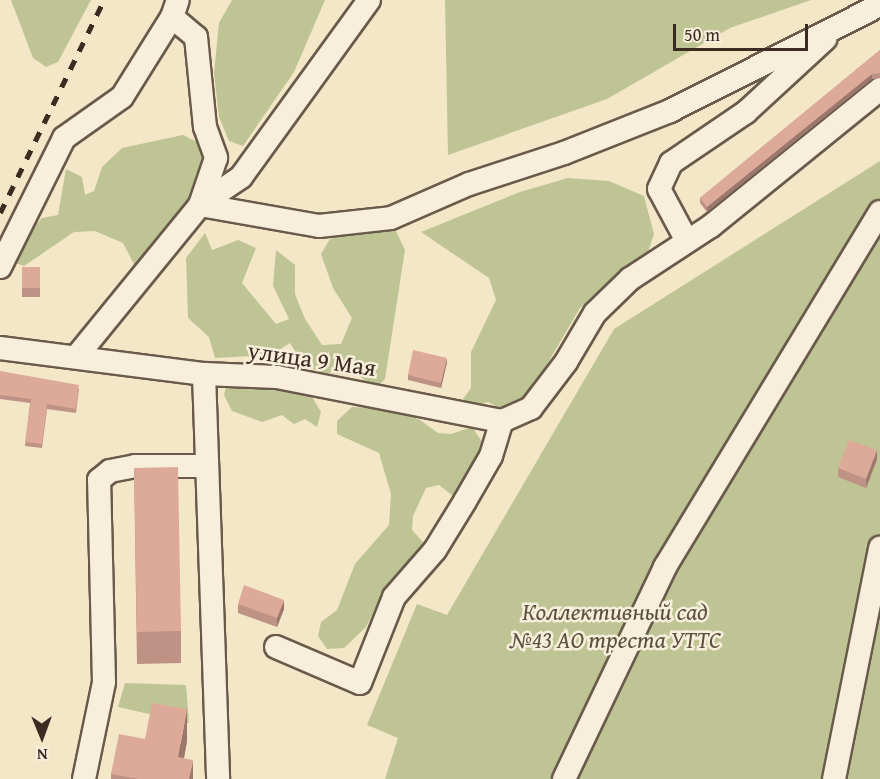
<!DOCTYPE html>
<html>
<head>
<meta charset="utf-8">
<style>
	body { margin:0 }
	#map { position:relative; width:880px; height:779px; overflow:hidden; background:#f3e7c8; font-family:"Gentium Book Plus",serif }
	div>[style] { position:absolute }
	.green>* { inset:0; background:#bec494 }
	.roads { filter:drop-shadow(2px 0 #6a5a4b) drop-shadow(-2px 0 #6a5a4b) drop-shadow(0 2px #6a5a4b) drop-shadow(0 -2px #6a5a4b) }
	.minor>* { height:22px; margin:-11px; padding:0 11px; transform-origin:11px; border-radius:11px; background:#f7efdb }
	.rail>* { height:4.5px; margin-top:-2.25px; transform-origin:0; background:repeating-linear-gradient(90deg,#3c2b21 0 10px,transparent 0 20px) }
	.wall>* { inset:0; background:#be9284 }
	.shaded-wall>* { inset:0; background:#9b776c }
	.building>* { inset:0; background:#ddaa9a }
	span { translate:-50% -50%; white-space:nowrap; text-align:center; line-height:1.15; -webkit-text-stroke:5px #f7efdb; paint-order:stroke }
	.street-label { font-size:24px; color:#3c2b21 }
	.park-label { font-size:24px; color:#5c513e; font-style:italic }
	.north { position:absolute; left:12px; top:707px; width:60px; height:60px; -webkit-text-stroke:4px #f7efdb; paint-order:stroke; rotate:179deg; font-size:16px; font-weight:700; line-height:24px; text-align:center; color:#3c2b21 }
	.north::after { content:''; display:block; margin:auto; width:21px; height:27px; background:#3c2b21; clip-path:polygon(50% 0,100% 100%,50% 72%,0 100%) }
	.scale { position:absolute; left:673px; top:24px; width:135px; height:27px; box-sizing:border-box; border:3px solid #3c2b21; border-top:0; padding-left:8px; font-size:18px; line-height:21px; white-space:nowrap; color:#3c2b21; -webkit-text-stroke:4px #f7efdb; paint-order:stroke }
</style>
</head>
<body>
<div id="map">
	<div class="green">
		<div style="clip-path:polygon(11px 0,91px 0,58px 62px,46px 67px,33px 58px)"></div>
		<div style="clip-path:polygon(232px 0,325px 0,294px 72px,243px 146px,229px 141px,219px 117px,214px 73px,219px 23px)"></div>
		<div style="clip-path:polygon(445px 0,811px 0,730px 28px,607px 99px,448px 155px)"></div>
		<div style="clip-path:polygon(183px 135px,203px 145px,205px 167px,195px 202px,145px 259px,135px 266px,123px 243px,95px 231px,74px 232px,24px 266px,13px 262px,24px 238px,42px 218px,58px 215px,66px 169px,82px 177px,85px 195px,94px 191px,102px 167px,122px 148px)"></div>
		<div style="clip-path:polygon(880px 161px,880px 779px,385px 779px,398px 738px,367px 725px,417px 604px,447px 615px,614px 329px)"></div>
		<div style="clip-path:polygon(568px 178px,609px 181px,644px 196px,654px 234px,647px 255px,614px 276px,580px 308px,526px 400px,503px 410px,488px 402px,468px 408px,463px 399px,471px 388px,471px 352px,496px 300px,489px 278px,421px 232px,520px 192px)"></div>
		<div style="clip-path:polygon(369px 229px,395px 229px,405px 250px,385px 379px,376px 388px,359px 376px,318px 372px,299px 358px,290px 343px,271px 355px,215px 358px,209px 337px,188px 318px,186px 258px,205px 233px,212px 250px,238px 240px,256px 248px,242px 283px,276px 324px,289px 319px,273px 286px,276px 250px,295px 265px,295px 294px,305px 319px,322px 345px,341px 344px,352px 318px,333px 288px,321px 254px,330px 239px)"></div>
		<div style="clip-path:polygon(227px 382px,280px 385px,312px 397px,321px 412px,317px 427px,305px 419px,294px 424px,282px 415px,262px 422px,232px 411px,224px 395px)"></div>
		<div style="clip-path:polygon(352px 407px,393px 409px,420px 420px,438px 433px,451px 434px,472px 427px,483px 443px,480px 464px,464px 490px,453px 496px,439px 485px,426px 488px,413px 516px,412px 530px,424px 543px,411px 565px,382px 597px,366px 627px,344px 648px,327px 649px,318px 636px,321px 622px,337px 610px,355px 564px,389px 525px,391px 494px,379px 453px,337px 434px,337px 421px)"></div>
		<div style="clip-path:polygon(125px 683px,186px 685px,189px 723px,118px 707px)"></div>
	</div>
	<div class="roads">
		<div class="minor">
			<div style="left:172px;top:17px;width:31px;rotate:40deg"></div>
			<div style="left:196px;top:37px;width:90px;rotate:84.3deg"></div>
			<div style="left:205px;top:127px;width:33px;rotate:70deg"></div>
			<div style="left:216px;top:158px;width:50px;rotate:108.8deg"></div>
			<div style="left:200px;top:205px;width:50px;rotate:-34.3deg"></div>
			<div style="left:241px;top:177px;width:218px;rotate:-54.1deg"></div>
			<div style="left:687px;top:241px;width:59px;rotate:-118.3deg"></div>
			<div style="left:659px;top:189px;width:29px;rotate:-65deg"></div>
			<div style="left:671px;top:163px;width:91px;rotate:-34.2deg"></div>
			<div style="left:746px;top:112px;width:108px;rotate:-42.7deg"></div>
			<div style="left:0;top:267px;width:144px;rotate:-63.6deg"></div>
			<div style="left:64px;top:138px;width:71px;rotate:-35.3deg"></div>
			<div style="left:122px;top:97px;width:94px;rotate:-58deg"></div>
			<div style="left:172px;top:17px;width:18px;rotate:-71deg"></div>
			<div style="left:0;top:348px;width:206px;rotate:7.3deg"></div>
			<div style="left:204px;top:374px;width:73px;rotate:2.4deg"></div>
			<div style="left:277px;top:377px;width:229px;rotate:11.1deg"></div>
			<div style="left:77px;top:356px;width:195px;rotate:-50.8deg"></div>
			<div style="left:200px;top:205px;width:121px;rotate:10deg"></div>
			<div style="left:319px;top:226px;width:72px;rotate:-6.3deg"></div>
			<div style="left:391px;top:218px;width:85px;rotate:-23.6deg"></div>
			<div style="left:469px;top:184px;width:100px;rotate:-18.1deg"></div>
			<div style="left:564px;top:153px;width:114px;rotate:-21.6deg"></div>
			<div style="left:670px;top:111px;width:235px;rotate:-26.8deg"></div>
			<div style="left:204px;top:374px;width:405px;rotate:88deg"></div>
			<div style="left:502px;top:421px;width:32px;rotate:-24deg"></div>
			<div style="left:531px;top:408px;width:58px;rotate:-52.7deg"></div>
			<div style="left:566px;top:362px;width:57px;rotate:-59.4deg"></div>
			<div style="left:595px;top:313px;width:49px;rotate:-44.2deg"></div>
			<div style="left:630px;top:279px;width:97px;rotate:-33.2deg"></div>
			<div style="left:711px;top:226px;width:218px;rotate:-39deg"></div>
			<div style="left:276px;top:647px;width:91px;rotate:23.2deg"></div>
			<div style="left:360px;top:683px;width:92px;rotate:-68.4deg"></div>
			<div style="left:394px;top:597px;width:62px;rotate:-48.9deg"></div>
			<div style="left:435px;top:550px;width:57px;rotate:-58.5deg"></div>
			<div style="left:465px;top:501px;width:52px;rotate:-60deg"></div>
			<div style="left:491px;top:456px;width:37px;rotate:-73deg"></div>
			<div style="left:84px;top:779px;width:99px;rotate:-78.3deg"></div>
			<div style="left:104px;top:682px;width:202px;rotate:-91.4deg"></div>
			<div style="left:99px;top:480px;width:14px;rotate:-39deg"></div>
			<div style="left:110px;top:471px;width:25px;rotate:-11deg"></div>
			<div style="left:135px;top:466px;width:71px"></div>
			<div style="left:564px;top:779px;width:235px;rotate:-64.5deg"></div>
			<div style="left:665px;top:567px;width:415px;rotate:-58.8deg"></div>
			<div style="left:834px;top:779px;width:236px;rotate:-78.7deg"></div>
		</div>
	</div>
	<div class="rail">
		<div style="left:0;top:213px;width:237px;rotate:-64deg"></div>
	</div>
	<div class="wall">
		<div style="clip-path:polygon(880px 50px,880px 78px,872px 79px,707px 212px,700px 203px,700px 198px)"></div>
		<div style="clip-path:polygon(22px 267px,40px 267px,40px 297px,22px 297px)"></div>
		<div style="clip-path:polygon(447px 362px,441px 388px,408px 380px,408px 375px)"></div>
		<div style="clip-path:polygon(0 371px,79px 389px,76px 413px,47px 409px,42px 448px,25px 446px,30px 403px,0 399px)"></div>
		<div style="clip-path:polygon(877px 459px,866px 488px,838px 477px,838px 468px)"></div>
		<div style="clip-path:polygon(134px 468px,181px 631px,181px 663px,137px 664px)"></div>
		<div style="clip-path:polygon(238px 604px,284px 609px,277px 627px,238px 613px)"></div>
		<div style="clip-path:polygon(187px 741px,184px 758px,193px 779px,111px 779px,111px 774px)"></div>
	</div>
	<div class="shaded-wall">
		<div style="clip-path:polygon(872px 74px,872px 79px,707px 212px,707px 207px)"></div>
		<div style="clip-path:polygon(447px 358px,447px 362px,441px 388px,441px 383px)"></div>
		<div style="clip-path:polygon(877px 450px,877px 459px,866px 488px,866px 479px)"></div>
		<div style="clip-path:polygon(284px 600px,284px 609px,277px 627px,277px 618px)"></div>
		<div style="clip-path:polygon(187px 709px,187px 741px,180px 779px,178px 757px)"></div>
		<div style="clip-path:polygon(193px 760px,193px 779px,189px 779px)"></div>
	</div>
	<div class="building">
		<div style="clip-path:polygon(880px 50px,880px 73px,872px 74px,707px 207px,700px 198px)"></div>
		<div style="clip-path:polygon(22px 267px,40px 267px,40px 288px,22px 288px)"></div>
		<div style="clip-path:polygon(413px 350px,447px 358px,441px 383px,408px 375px)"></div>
		<div style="clip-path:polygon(0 371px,79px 385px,76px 409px,47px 404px,42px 444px,25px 442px,31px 399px,0 395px)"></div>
		<div style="clip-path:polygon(849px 440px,877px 450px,866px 479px,838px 468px)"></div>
		<div style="clip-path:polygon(178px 467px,181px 631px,137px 632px,134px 468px)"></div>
		<div style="clip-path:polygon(244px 585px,284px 600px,277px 618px,238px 604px)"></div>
		<div style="clip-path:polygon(152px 703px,187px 709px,178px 757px,193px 760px,189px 779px,139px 779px,111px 774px,119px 734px,145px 739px)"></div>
	</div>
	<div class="street-label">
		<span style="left:312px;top:359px;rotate:8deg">улица 9 Мая</span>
	</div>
	<div class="park-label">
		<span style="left:615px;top:626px">Коллективный сад<br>№43 АО треста УТТС</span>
	</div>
	<div class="north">N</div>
	<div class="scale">50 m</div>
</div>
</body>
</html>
